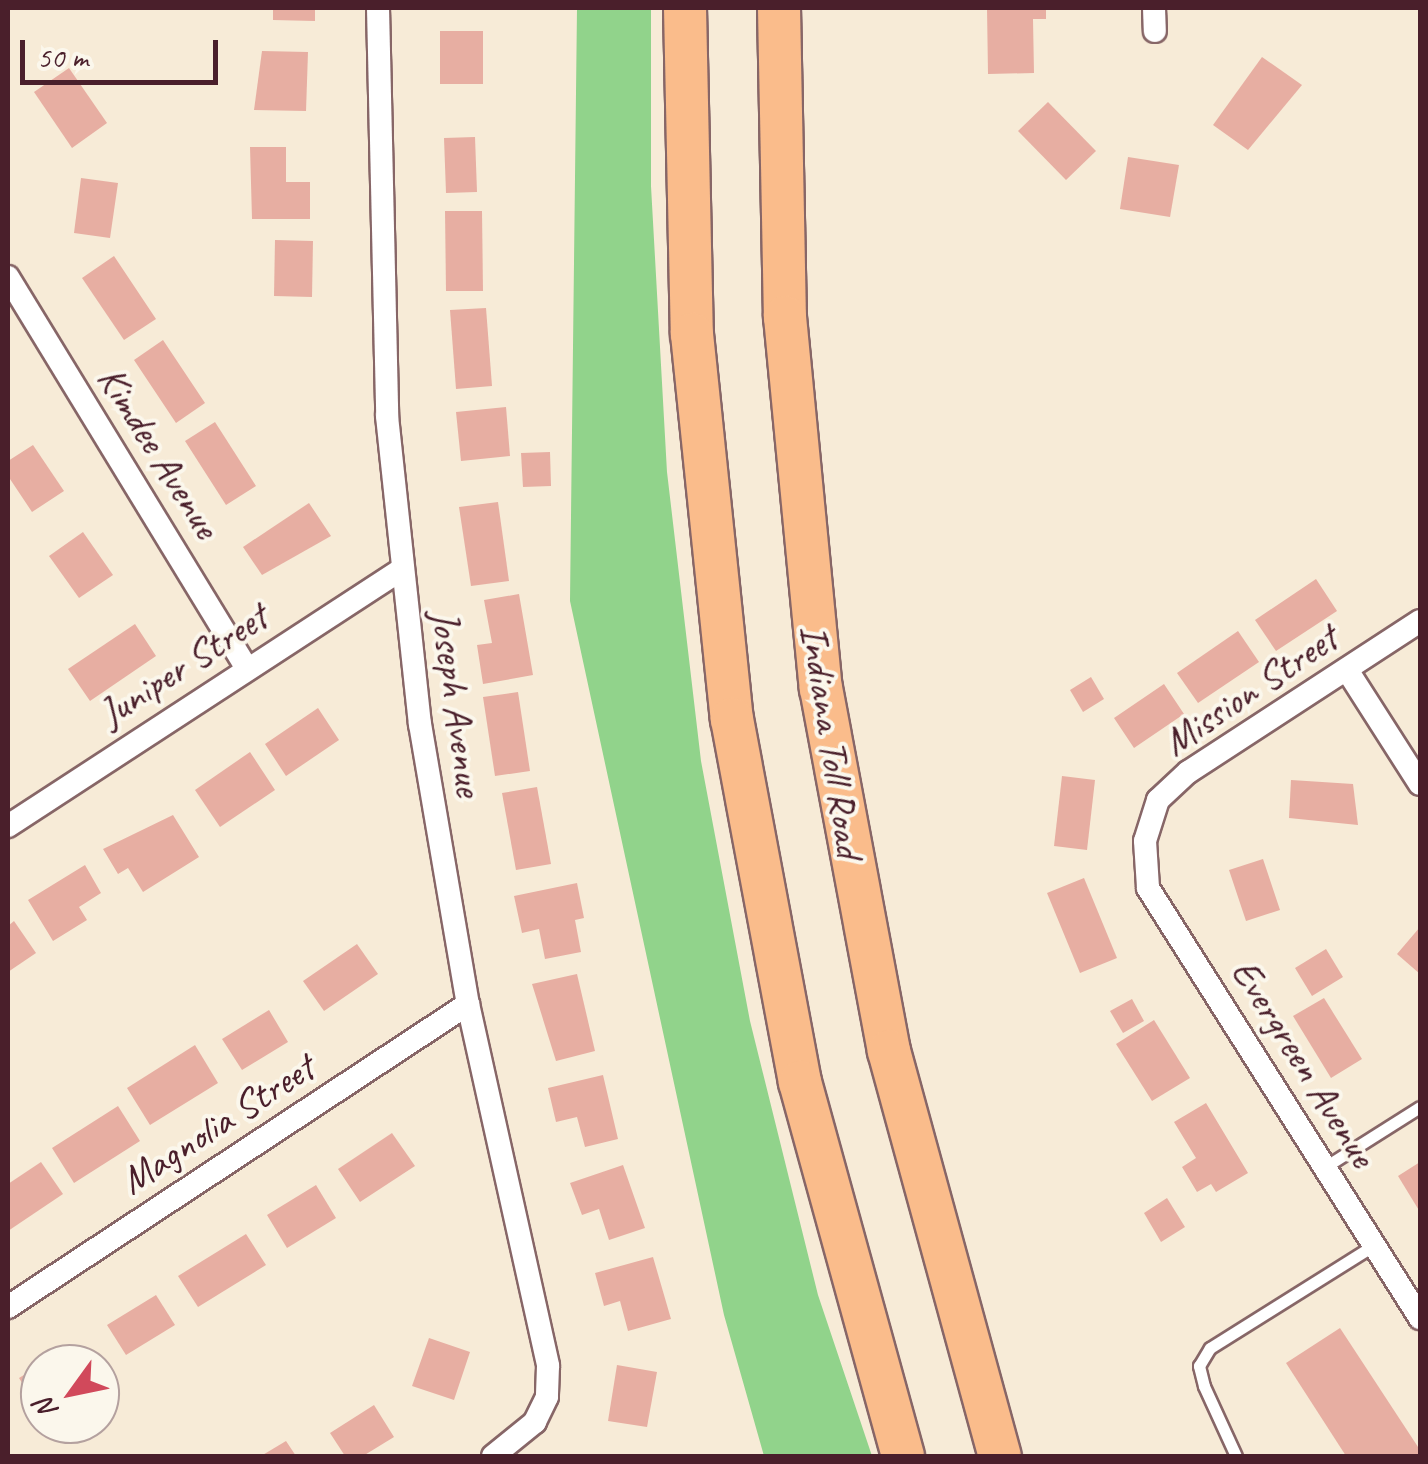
<!DOCTYPE html>
<html>
<head>
<meta charset="utf-8">
<style>
	body { margin:0 }
	#map { position:relative; width:1428px; height:1464px; overflow:hidden; background:#f7ebd7; font-family:Caveat,sans-serif }
	div>[style] { position:absolute }
	.green>* { inset:0; background:#91d38b }
	.building>* { inset:0; background:#e7aea2 }
	.roads { filter:drop-shadow(2px 0 #876667) drop-shadow(-2px 0 #876667) drop-shadow(0 2px #876667) drop-shadow(0 -2px #876667) }
	.service>* { height:11px; margin:-5.5px; padding:0 5.5px; transform-origin:5.5px; border-radius:5.5px; background:#fff }
	.minor>* { height:22px; margin:-11px; padding:0 11px; transform-origin:11px; border-radius:11px; background:#fff }
	.motorway>* { height:42px; margin:-21px; padding:0 21px; transform-origin:21px; border-radius:21px; background:#fabc8b }
	span { translate:-50% -50%; white-space:nowrap; text-align:center; line-height:1.15; -webkit-text-stroke:8px #fbf7ec; paint-order:stroke }
	.street-label { font-size:40px; color:#4a1f2b }
	.frame { position:absolute; inset:0; border:10px solid #4a1f2b; pointer-events:none }
	.north { position:absolute; left:20px; top:1344px; width:100px; height:100px; box-sizing:border-box; background:#fbf7ec; border:2px solid #b4a19f; border-radius:50%; rotate:237deg; font-size:28px; font-weight:700; line-height:40px; text-align:center; color:#4a1f2b }
	.north::after { content:''; display:block; margin:auto; width:35px; height:45px; background:#d1495b; clip-path:polygon(50% 0,100% 100%,50% 72%,0 100%) }
	.scale { position:absolute; left:20px; top:40px; width:198px; height:45px; box-sizing:border-box; border:5px solid #4a1f2b; border-top:0; padding-left:12px; font-size:30px; line-height:35px; white-space:nowrap; color:#4a1f2b; -webkit-text-stroke:8px #fbf7ec; paint-order:stroke }
</style>
</head>
<body>
<div id="map">
	<div class="green">
		<div style="clip-path:polygon(577px 8px,651px 8px,651px 186px,667px 472px,701px 761px,750px 1021px,818px 1295px,872px 1456px,764px 1456px,724px 1315px,570px 601px)"></div>
	</div>
	<div class="building">
		<div style="clip-path:polygon(273px 8px,315px 8px,315px 21px,273px 20px)"></div>
		<div style="clip-path:polygon(987px 8px,1046px 8px,1046px 19px,1033px 19px,1034px 73px,988px 74px)"></div>
		<div style="clip-path:polygon(440px 31px,483px 31px,483px 84px,440px 84px)"></div>
		<div style="clip-path:polygon(262px 51px,308px 52px,306px 111px,254px 110px)"></div>
		<div style="clip-path:polygon(1262px 57px,1302px 85px,1248px 150px,1213px 125px)"></div>
		<div style="clip-path:polygon(69px 68px,107px 123px,72px 148px,34px 92px)"></div>
		<div style="clip-path:polygon(1048px 102px,1096px 151px,1066px 180px,1018px 131px)"></div>
		<div style="clip-path:polygon(475px 137px,477px 192px,446px 193px,444px 138px)"></div>
		<div style="clip-path:polygon(250px 147px,286px 147px,286px 182px,310px 182px,310px 219px,252px 219px)"></div>
		<div style="clip-path:polygon(1128px 157px,1179px 165px,1170px 217px,1120px 209px)"></div>
		<div style="clip-path:polygon(81px 178px,118px 183px,110px 238px,74px 233px)"></div>
		<div style="clip-path:polygon(445px 211px,482px 211px,483px 291px,446px 291px)"></div>
		<div style="clip-path:polygon(275px 240px,313px 241px,312px 297px,274px 296px)"></div>
		<div style="clip-path:polygon(114px 256px,156px 319px,124px 340px,82px 278px)"></div>
		<div style="clip-path:polygon(486px 308px,492px 386px,456px 389px,450px 310px)"></div>
		<div style="clip-path:polygon(163px 340px,205px 403px,176px 423px,134px 360px)"></div>
		<div style="clip-path:polygon(506px 407px,510px 456px,461px 461px,456px 412px)"></div>
		<div style="clip-path:polygon(215px 422px,256px 486px,226px 505px,185px 441px)"></div>
		<div style="clip-path:polygon(33px 445px,64px 491px,32px 512px,8px 476px,8px 461px)"></div>
		<div style="clip-path:polygon(550px 452px,551px 486px,523px 487px,521px 453px)"></div>
		<div style="clip-path:polygon(498px 502px,509px 581px,471px 586px,459px 507px)"></div>
		<div style="clip-path:polygon(309px 503px,331px 536px,262px 575px,243px 547px)"></div>
		<div style="clip-path:polygon(83px 532px,113px 575px,79px 598px,49px 556px)"></div>
		<div style="clip-path:polygon(1316px 579px,1337px 611px,1276px 651px,1255px 620px)"></div>
		<div style="clip-path:polygon(519px 594px,533px 675px,483px 684px,477px 645px,492px 643px,484px 600px)"></div>
		<div style="clip-path:polygon(135px 624px,156px 656px,90px 701px,68px 669px)"></div>
		<div style="clip-path:polygon(1238px 631px,1259px 662px,1198px 703px,1177px 673px)"></div>
		<div style="clip-path:polygon(1091px 677px,1104px 699px,1083px 712px,1070px 690px)"></div>
		<div style="clip-path:polygon(1164px 684px,1184px 714px,1134px 748px,1114px 718px)"></div>
		<div style="clip-path:polygon(518px 692px,530px 771px,495px 776px,483px 697px)"></div>
		<div style="clip-path:polygon(318px 708px,339px 740px,286px 776px,265px 744px)"></div>
		<div style="clip-path:polygon(250px 752px,275px 790px,220px 827px,195px 790px)"></div>
		<div style="clip-path:polygon(1062px 776px,1095px 780px,1087px 850px,1054px 846px)"></div>
		<div style="clip-path:polygon(1291px 780px,1353px 784px,1358px 825px,1289px 818px)"></div>
		<div style="clip-path:polygon(537px 787px,551px 864px,516px 870px,502px 793px)"></div>
		<div style="clip-path:polygon(173px 815px,199px 857px,143px 892px,128px 868px,118px 874px,103px 849px)"></div>
		<div style="clip-path:polygon(1263px 859px,1280px 910px,1246px 921px,1229px 870px)"></div>
		<div style="clip-path:polygon(85px 865px,101px 893px,79px 907px,87px 920px,53px 941px,28px 900px)"></div>
		<div style="clip-path:polygon(1084px 878px,1117px 958px,1080px 973px,1047px 893px)"></div>
		<div style="clip-path:polygon(577px 883px,584px 918px,575px 920px,581px 952px,545px 959px,539px 929px,522px 933px,514px 896px)"></div>
		<div style="clip-path:polygon(14px 921px,36px 953px,8px 972px,8px 926px)"></div>
		<div style="clip-path:polygon(1420px 927px,1420px 974px,1397px 954px)"></div>
		<div style="clip-path:polygon(357px 944px,378px 974px,324px 1011px,303px 981px)"></div>
		<div style="clip-path:polygon(1326px 949px,1343px 977px,1312px 996px,1295px 968px)"></div>
		<div style="clip-path:polygon(577px 974px,595px 1051px,556px 1061px,532px 984px)"></div>
		<div style="clip-path:polygon(1324px 998px,1362px 1059px,1331px 1078px,1293px 1016px)"></div>
		<div style="clip-path:polygon(1132px 999px,1144px 1021px,1123px 1033px,1110px 1011px)"></div>
		<div style="clip-path:polygon(269px 1010px,288px 1042px,242px 1070px,222px 1039px)"></div>
		<div style="clip-path:polygon(1154px 1020px,1190px 1078px,1152px 1101px,1116px 1044px)"></div>
		<div style="clip-path:polygon(195px 1045px,218px 1083px,150px 1125px,127px 1088px)"></div>
		<div style="clip-path:polygon(603px 1075px,618px 1139px,585px 1147px,577px 1117px,556px 1122px,548px 1088px)"></div>
		<div style="clip-path:polygon(1206px 1103px,1248px 1173px,1216px 1192px,1211px 1184px,1197px 1192px,1182px 1167px,1196px 1158px,1174px 1122px)"></div>
		<div style="clip-path:polygon(118px 1106px,140px 1141px,74px 1183px,52px 1148px)"></div>
		<div style="clip-path:polygon(392px 1133px,415px 1166px,360px 1202px,338px 1169px)"></div>
		<div style="clip-path:polygon(41px 1162px,63px 1194px,8px 1231px,8px 1184px)"></div>
		<div style="clip-path:polygon(1420px 1162px,1420px 1212px,1398px 1176px)"></div>
		<div style="clip-path:polygon(623px 1165px,645px 1228px,609px 1240px,599px 1209px,582px 1215px,570px 1183px)"></div>
		<div style="clip-path:polygon(316px 1185px,336px 1218px,287px 1248px,267px 1215px)"></div>
		<div style="clip-path:polygon(1167px 1198px,1185px 1227px,1161px 1242px,1144px 1213px)"></div>
		<div style="clip-path:polygon(246px 1234px,266px 1265px,198px 1307px,178px 1276px)"></div>
		<div style="clip-path:polygon(653px 1257px,671px 1319px,628px 1331px,620px 1301px,604px 1306px,595px 1273px)"></div>
		<div style="clip-path:polygon(156px 1295px,175px 1325px,126px 1355px,107px 1325px)"></div>
		<div style="clip-path:polygon(1340px 1328px,1420px 1450px,1420px 1456px,1346px 1456px,1286px 1363px)"></div>
		<div style="clip-path:polygon(429px 1338px,470px 1352px,454px 1400px,412px 1386px)"></div>
		<div style="clip-path:polygon(40px 1365px,40px 1412px,19px 1378px)"></div>
		<div style="clip-path:polygon(617px 1365px,657px 1372px,647px 1427px,608px 1421px)"></div>
		<div style="clip-path:polygon(374px 1405px,394px 1437px,363px 1456px,345px 1456px,330px 1433px)"></div>
		<div style="clip-path:polygon(286px 1441px,296px 1456px,261px 1456px)"></div>
	</div>
	<div class="roads">
		<div class="service">
			<div style="left:1325px;top:1167px;width:112px;rotate:-32.3deg"></div>
			<div style="left:1236px;top:1456px;width:77px;rotate:-114.6deg"></div>
			<div style="left:1204px;top:1386px;width:21px;rotate:-104deg"></div>
			<div style="left:1199px;top:1366px;width:21px;rotate:-59deg"></div>
			<div style="left:1210px;top:1348px;width:194px;rotate:-32.1deg"></div>
		</div>
		<div class="minor">
			<div style="left:378px;top:8px;width:408px;rotate:88.7deg"></div>
			<div style="left:387px;top:416px;width:310px;rotate:83.9deg"></div>
			<div style="left:420px;top:724px;width:284px;rotate:80.3deg"></div>
			<div style="left:468px;top:1004px;width:371px;rotate:77.5deg"></div>
			<div style="left:548px;top:1366px;width:31px;rotate:92deg"></div>
			<div style="left:547px;top:1397px;width:28px;rotate:116deg"></div>
			<div style="left:535px;top:1422px;width:54px;rotate:141deg"></div>
			<div style="left:1154px;top:8px;width:23px;rotate:88deg"></div>
			<div style="left:8px;top:277px;width:457px;rotate:58.6deg"></div>
			<div style="left:1420px;top:621px;width:277px;rotate:146.9deg"></div>
			<div style="left:1188px;top:772px;width:41px;rotate:137deg"></div>
			<div style="left:1158px;top:800px;width:43px;rotate:107.6deg"></div>
			<div style="left:1145px;top:841px;width:47px;rotate:86.3deg"></div>
			<div style="left:1148px;top:888px;width:509px;rotate:57.68deg"></div>
			<div style="left:1347px;top:670px;width:135px;rotate:57.4deg"></div>
			<div style="left:8px;top:826px;width:469px;rotate:-33.1deg"></div>
			<div style="left:8px;top:1307px;width:551px;rotate:-33.37deg"></div>
		</div>
		<div class="motorway">
			<div style="left:685px;top:8px;width:326px;rotate:88.8deg"></div>
			<div style="left:692px;top:334px;width:387px;rotate:84.1deg"></div>
			<div style="left:732px;top:719px;width:369px;rotate:79.4deg"></div>
			<div style="left:800px;top:1082px;width:388px;rotate:74.6deg"></div>
			<div style="left:779px;top:8px;width:309px;rotate:88.9deg"></div>
			<div style="left:785px;top:317px;width:373px;rotate:84.5deg"></div>
			<div style="left:821px;top:688px;width:369px;rotate:79.4deg"></div>
			<div style="left:889px;top:1051px;width:420px;rotate:74.7deg"></div>
		</div>
	</div>
	<div class="street-label">
		<span style="left:159px;top:452px;rotate:58deg">Kimdee Avenue</span>
		<span style="left:183px;top:665px;rotate:-33deg">Juniper Street</span>
		<span style="left:1250px;top:690px;rotate:-34deg">Mission Street</span>
		<span style="left:457px;top:703px;rotate:82deg">Joseph Avenue</span>
		<span style="left:832px;top:741px;rotate:81deg">Indiana Toll Road</span>
		<span style="left:1304px;top:1063px;rotate:58deg">Evergreen Avenue</span>
		<span style="left:217px;top:1124px;rotate:-33deg">Magnolia Street</span>
	</div>
	<div class="frame"></div>
	<div class="north">N</div>
	<div class="scale">50 m</div>
</div>
</body>
</html>
